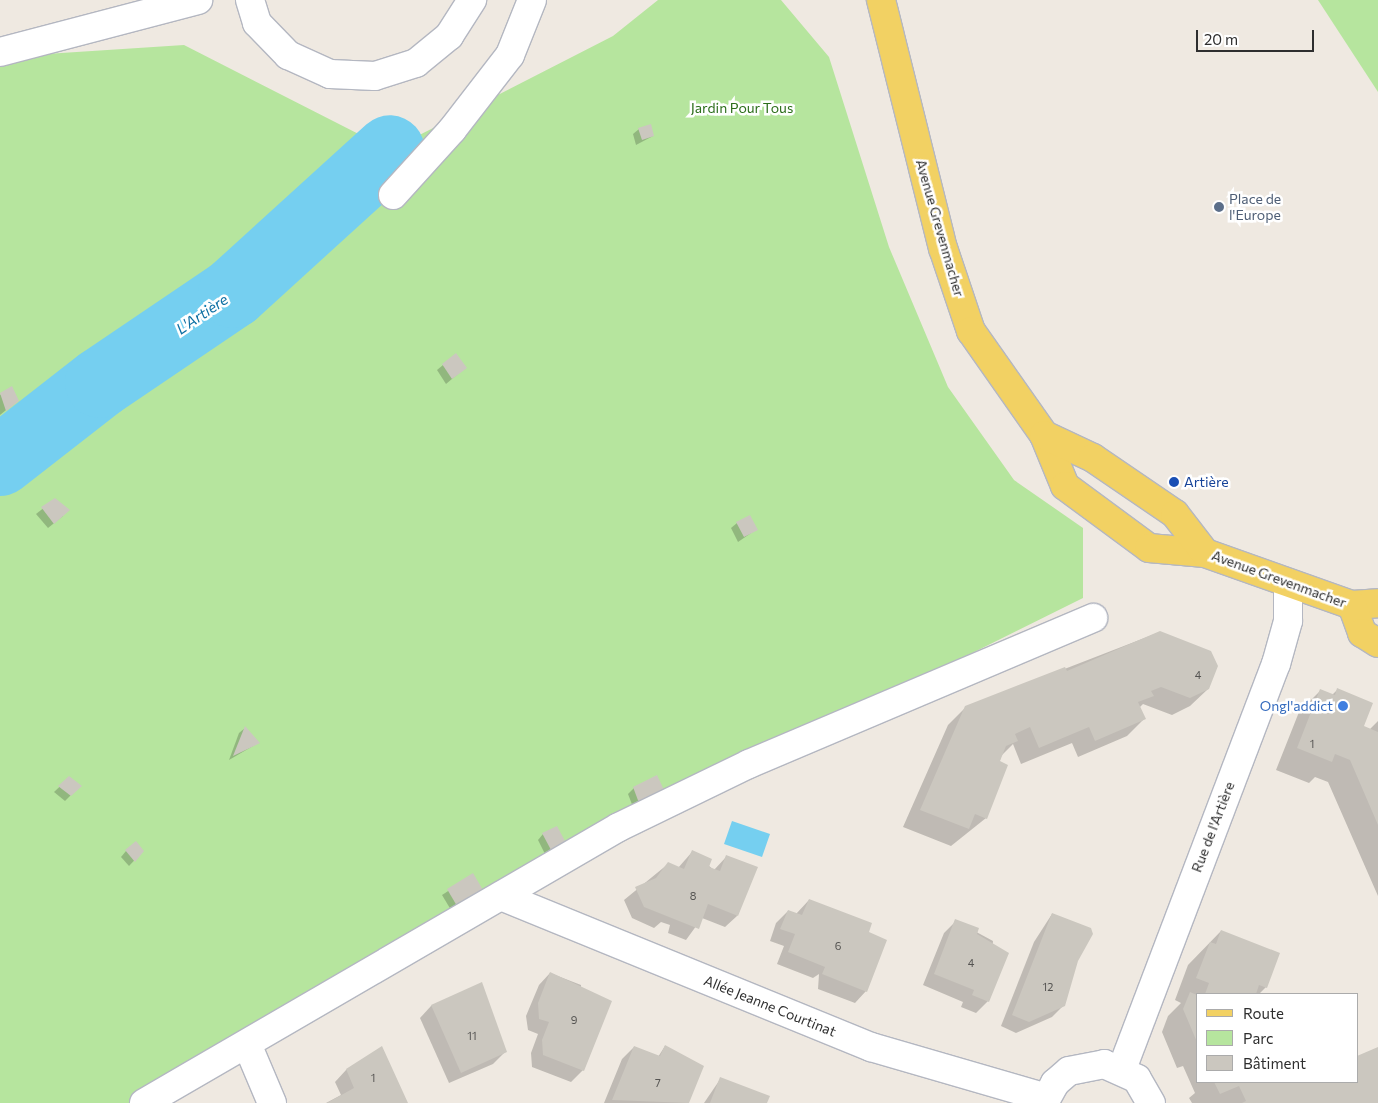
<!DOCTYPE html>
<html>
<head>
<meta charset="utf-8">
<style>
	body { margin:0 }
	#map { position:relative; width:1378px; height:1103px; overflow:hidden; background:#efe9e1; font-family:Commissioner,sans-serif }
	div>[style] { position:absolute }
	.green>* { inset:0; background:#b6e59e }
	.water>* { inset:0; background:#75cff0 }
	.shadow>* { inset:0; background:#0003 }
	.river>* { height:70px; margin:-35px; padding:0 35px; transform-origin:35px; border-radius:35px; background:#75cff0 }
	.building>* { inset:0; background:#cbc7bf }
	.roads { filter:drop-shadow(1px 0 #b4b7c1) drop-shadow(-1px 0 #b4b7c1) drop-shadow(0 1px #b4b7c1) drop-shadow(0 -1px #b4b7c1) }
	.minor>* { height:28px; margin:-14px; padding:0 14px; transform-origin:14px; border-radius:14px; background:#fff }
	.major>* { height:28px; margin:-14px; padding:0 14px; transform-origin:14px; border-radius:14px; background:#f2d163 }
	.dots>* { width:14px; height:14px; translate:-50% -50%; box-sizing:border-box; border:2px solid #fff; border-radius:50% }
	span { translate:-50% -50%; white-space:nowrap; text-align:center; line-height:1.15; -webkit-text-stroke:5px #fff; paint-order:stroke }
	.number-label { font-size:11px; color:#555452 }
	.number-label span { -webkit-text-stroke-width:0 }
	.park-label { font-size:14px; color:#2c6e1b }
	.service-label { font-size:14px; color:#4e5e75 }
	.left { translate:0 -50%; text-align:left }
	.street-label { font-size:14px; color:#2e2e2e }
	.transit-label { font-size:14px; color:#164399 }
	.shop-label { font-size:14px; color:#366cbe }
	.right { translate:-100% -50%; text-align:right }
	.water-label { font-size:15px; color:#0d6fa3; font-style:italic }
	.legend { position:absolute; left:1196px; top:993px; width:162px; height:90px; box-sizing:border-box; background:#fff; border:1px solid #ababab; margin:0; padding:6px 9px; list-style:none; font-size:15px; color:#2e2e2e }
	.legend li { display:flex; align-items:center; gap:10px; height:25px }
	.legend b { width:25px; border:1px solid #ababab }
	.scale { position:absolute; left:1196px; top:30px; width:118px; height:22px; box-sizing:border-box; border:2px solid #2e2e2e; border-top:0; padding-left:6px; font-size:15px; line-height:18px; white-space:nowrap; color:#2e2e2e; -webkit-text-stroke:4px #fff; paint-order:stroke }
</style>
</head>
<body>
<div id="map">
	<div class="green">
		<div style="clip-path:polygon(658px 0,781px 0,829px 57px,889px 247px,948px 387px,1014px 480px,1083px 528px,1083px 598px,749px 764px,144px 1103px,0 1103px,0 57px,184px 45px,390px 150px,613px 36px)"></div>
		<div style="clip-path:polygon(1318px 0,1378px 0,1378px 92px)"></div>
	</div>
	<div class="water">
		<div style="clip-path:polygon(732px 821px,770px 834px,762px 857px,724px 844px)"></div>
	</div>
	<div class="shadow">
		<div style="clip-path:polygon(639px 129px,653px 136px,636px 145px,633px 134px)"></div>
		<div style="clip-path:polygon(443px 365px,465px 368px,446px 384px,437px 370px)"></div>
		<div style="clip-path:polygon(11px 388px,11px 406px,0 415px,0 395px)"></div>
		<div style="clip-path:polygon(55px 499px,63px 516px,48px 528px,36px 514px)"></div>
		<div style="clip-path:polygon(737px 523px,757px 529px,738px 542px,731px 528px)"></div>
		<div style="clip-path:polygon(1160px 632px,1208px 689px,1190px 706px,1172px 715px,1143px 704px,1139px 708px,1144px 719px,1127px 736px,1078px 757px,1072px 743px,1021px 764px,1013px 744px,1001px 756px,986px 818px,951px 846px,903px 827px,948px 725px,966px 707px)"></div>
		<div style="clip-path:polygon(1338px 689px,1362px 727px,1369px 730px,1378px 721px,1378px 896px,1328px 782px,1315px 777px,1309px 783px,1276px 770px,1299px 712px,1321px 690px,1332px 695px)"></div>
		<div style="clip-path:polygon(245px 728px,258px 743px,229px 760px,239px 733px)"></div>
		<div style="clip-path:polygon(69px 778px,80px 786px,65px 801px,54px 792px)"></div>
		<div style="clip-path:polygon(634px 788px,663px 790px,633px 807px,628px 794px)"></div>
		<div style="clip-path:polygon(543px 834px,563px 841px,545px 854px,538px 840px)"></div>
		<div style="clip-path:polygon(126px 851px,143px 851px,129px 866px,121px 857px)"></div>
		<div style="clip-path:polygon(692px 852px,714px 870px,727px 856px,737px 916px,725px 927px,702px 918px,686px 940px,668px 933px,670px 925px,661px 922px,654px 928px,632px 918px,624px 900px,668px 864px,678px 868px)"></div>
		<div style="clip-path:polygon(473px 875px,481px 889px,451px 910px,442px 895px)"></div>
		<div style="clip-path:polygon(809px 900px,868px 932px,866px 991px,855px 1003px,818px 989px,819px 974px,813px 978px,777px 964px,784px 946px,770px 941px,776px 923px,788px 911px,796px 914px)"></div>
		<div style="clip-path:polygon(1052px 914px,1077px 960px,1064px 1005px,1052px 1017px,1016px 1033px,1001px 1026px,1034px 942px)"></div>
		<div style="clip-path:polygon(956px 921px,993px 941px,988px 1001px,976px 1013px,961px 1007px,963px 1002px,923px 985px,944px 933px)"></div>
		<div style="clip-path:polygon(1221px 931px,1266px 987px,1259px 994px,1197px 994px,1197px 1082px,1357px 1082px,1357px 1057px,1378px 1048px,1378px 1103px,1192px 1103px,1189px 1098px,1195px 1093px,1183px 1066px,1177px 1068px,1162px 1032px,1168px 1016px,1181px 1003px,1175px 1000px,1188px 965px)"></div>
		<div style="clip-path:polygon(550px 973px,581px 985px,583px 1070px,571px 1082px,532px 1067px,531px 1053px,538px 1034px,528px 1030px,526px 1016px,539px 985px)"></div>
		<div style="clip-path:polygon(481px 984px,505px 1052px,493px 1064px,449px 1083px,420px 1018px,431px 1006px)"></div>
		<div style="clip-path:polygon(665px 1046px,702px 1067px,688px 1103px,604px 1103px,622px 1059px,634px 1047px,658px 1057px)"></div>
		<div style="clip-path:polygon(382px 1048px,407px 1103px,326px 1103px,341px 1095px,335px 1082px,346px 1070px)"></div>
		<div style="clip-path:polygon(721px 1078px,766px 1103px,704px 1103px)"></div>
	</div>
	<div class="river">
		<div style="left:0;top:461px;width:127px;rotate:-38deg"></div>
		<div style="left:100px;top:383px;width:161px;rotate:-34.1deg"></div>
		<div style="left:233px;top:293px;width:212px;rotate:-42.3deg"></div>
	</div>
	<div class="building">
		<div style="clip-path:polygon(651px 124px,654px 136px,642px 140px,638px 128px)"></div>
		<div style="clip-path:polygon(456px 353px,467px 368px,452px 379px,442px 364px)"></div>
		<div style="clip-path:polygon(12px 386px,19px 401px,6px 411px,0 393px)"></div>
		<div style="clip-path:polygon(55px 498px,70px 510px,54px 524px,41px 507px)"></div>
		<div style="clip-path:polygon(750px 515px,758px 530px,744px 537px,736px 522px)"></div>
		<div style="clip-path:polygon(1160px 631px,1211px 651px,1218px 666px,1209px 689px,1190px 698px,1161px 687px,1151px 691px,1154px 696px,1138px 702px,1146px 719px,1095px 741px,1089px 727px,1039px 748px,1030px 727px,1015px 734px,1018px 741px,1006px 746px,1000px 761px,1008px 765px,987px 819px,975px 814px,969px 829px,920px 810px,965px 706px,1065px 667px,1067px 671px)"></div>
		<div style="clip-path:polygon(1337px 688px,1373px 703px,1364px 726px,1378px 732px,1378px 825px,1350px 760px,1335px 754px,1332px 762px,1297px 748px,1320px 689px,1335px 695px)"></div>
		<div style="clip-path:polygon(245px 726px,260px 743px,233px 756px)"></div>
		<div style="clip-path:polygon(657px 775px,664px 790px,639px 803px,633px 787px)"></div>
		<div style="clip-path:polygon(69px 776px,82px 786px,71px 796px,58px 786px)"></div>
		<div style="clip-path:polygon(557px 826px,565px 841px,551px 850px,542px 833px)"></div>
		<div style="clip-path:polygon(136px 841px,144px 851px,135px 862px,125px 850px)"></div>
		<div style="clip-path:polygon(692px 850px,712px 859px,709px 867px,720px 871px,726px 855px,758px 867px,738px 916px,708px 904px,699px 929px,644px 907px,635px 887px,656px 878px,668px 862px,684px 869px)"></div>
		<div style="clip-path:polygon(473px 873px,483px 890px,457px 906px,447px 889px)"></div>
		<div style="clip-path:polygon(809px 899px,872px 923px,869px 932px,887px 940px,867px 992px,822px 974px,825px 967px,788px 952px,795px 934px,780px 929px,788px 910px,802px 915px)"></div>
		<div style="clip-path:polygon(1052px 913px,1091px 928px,1093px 934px,1078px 961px,1065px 1006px,1029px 1022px,1012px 1015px)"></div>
		<div style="clip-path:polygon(955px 919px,979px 928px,977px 934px,1009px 953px,989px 1002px,972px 995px,974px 990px,934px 974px)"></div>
		<div style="clip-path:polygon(1221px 930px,1280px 953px,1267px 988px,1259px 985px,1256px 994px,1205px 994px,1209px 983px,1196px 978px,1210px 942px,1216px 944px)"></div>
		<div style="clip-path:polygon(550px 972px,612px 1001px,584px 1071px,543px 1055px,542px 1040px,549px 1022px,539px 1019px,538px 1003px)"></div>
		<div style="clip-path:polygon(482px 982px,507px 1052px,461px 1073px,431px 1005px)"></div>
		<div style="clip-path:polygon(1190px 992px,1197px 995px,1197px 1042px,1183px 1009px)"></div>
		<div style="clip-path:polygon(665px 1045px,704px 1066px,689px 1103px,612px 1100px,634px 1046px,660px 1056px)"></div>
		<div style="clip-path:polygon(382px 1046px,408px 1103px,327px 1103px,354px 1088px,346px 1069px)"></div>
		<div style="clip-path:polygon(1378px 1047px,1378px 1103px,1242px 1103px,1246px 1101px,1239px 1086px,1220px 1094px,1214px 1082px,1357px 1082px,1357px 1056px)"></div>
		<div style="clip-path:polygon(720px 1077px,770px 1096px,767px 1103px,710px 1103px)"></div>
	</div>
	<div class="roads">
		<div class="minor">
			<div style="left:250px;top:0;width:24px;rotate:73deg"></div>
			<div style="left:257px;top:23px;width:45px;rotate:45.9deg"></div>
			<div style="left:288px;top:55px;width:46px;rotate:24.3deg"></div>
			<div style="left:330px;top:74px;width:45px;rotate:2.5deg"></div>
			<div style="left:375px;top:76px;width:43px;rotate:-17.6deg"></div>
			<div style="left:416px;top:63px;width:43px;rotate:-39.3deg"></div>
			<div style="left:449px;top:36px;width:43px;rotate:-57.4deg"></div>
			<div style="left:0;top:52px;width:205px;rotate:-14.7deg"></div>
			<div style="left:393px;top:195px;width:88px;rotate:-47.8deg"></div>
			<div style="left:452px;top:130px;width:95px;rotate:-52.3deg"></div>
			<div style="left:510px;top:55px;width:59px;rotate:-68.2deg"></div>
			<div style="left:501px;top:896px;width:400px;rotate:22.2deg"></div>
			<div style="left:871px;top:1047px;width:182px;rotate:16.2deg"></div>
			<div style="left:247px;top:1044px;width:64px;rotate:67deg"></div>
			<div style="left:1122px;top:1069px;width:433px;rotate:-69.2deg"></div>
			<div style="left:1276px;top:664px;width:45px;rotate:-74.4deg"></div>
			<div style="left:1288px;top:621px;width:38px;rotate:-90deg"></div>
			<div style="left:144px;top:1103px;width:549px;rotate:-30.16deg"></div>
			<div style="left:619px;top:827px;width:144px;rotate:-25.9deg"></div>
			<div style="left:749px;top:764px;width:374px;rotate:-23deg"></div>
			<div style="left:1044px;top:1103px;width:23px;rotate:-61deg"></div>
			<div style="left:1055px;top:1083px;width:18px;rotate:-41deg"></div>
			<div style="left:1069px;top:1071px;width:36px;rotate:-11deg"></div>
			<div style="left:1104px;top:1064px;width:36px;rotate:24deg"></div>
			<div style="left:1137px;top:1079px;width:28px;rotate:60deg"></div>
		</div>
		<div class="major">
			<div style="left:881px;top:0;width:256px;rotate:76deg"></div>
			<div style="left:943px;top:248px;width:88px;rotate:71.4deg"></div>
			<div style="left:971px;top:331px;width:127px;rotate:54.9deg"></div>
			<div style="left:1044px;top:435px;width:55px;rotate:67.6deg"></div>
			<div style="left:1065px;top:486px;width:104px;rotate:36.4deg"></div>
			<div style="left:1149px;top:548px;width:56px;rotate:5.1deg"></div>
			<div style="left:1205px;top:553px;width:156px;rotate:19.5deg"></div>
			<div style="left:1352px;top:605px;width:26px;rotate:-4deg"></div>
			<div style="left:1044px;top:435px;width:54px;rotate:25.1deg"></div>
			<div style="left:1093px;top:458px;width:99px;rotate:34.3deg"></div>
			<div style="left:1175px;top:514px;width:49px;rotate:52.4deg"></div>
			<div style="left:1352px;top:605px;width:30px;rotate:70deg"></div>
			<div style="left:1362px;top:633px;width:19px;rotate:32deg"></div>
		</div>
	</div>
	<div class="dots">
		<div style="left:1219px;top:207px;background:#5c6f8a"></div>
		<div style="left:1174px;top:482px;background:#1a4fb4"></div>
		<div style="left:1343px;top:706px;background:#3f7fe0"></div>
	</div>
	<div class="number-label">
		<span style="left:1198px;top:675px">4</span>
		<span style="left:1312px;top:744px">1</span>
		<span style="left:693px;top:896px">8</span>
		<span style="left:838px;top:946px">6</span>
		<span style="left:971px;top:963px">4</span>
		<span style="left:1048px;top:987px">12</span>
		<span style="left:574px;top:1020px">9</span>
		<span style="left:472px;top:1036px">11</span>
		<span style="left:373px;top:1078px">1</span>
		<span style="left:658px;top:1083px">7</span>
	</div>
	<div class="park-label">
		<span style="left:742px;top:108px">Jardin Pour Tous</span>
	</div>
	<div class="service-label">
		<span class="left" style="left:1229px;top:207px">Place de<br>l'Europe</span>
	</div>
	<div class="street-label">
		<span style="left:940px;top:228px;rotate:74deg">Avenue Grevenmacher</span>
		<span style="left:1279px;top:579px;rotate:20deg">Avenue Grevenmacher</span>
		<span style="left:1213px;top:827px;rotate:-69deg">Rue de l'Artière</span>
		<span style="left:770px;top:1006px;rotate:22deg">Allée Jeanne Courtinat</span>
	</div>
	<div class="transit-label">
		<span class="left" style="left:1184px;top:482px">Artière</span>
	</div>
	<div class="shop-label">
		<span class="right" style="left:1333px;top:706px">Ongl'addict</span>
	</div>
	<div class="water-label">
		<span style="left:202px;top:314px;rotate:-34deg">L'Artière</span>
	</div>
	<ul class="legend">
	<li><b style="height:6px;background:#f2d163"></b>Route</li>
	<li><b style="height:14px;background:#b6e59e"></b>Parc</li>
	<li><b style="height:14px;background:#cbc7bf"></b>Bâtiment</li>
	</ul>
	<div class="scale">20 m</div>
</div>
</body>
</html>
